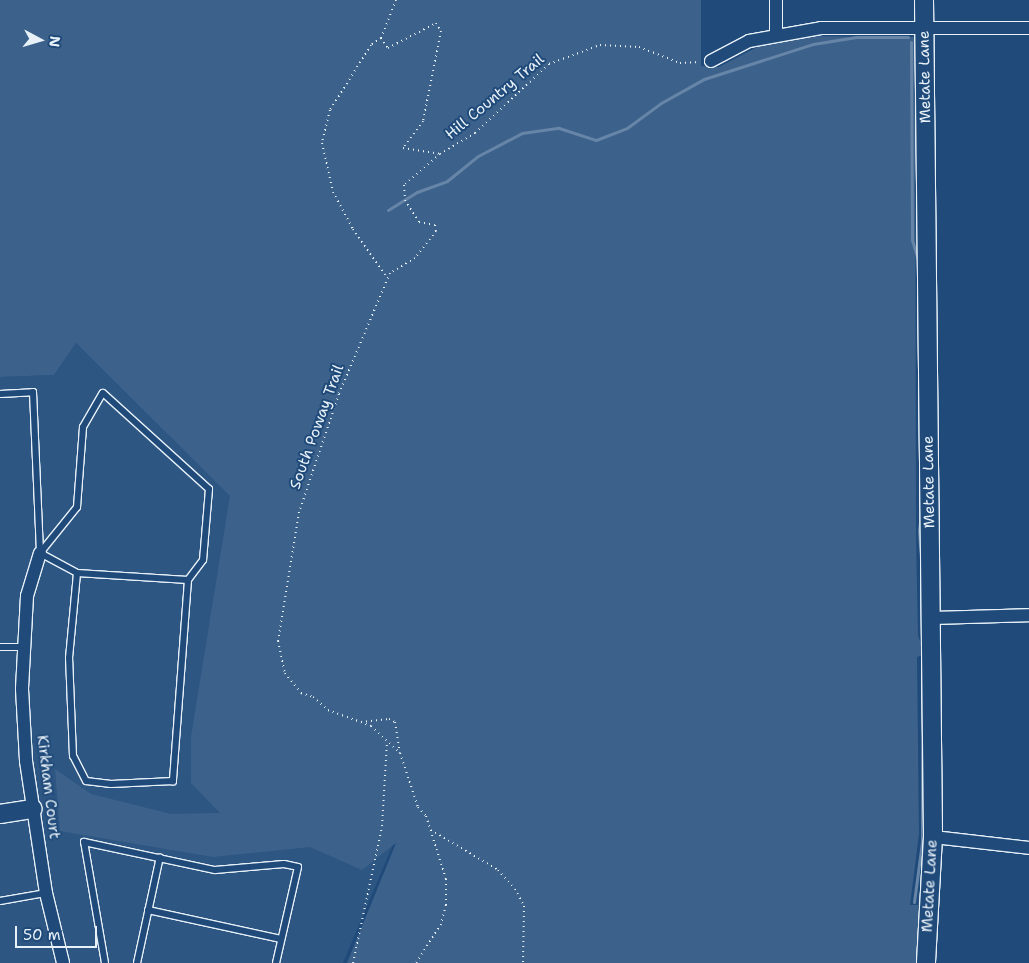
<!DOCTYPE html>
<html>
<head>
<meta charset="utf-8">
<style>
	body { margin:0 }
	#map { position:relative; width:1029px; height:963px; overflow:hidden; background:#1f4a7a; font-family:"Shantell Sans",sans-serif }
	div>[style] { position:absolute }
	.built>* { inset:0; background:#2e5683 }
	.green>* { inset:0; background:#3c628c }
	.stream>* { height:3px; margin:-1.5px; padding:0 1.5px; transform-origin:1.5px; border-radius:1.5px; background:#6685a7 }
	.path>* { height:2px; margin-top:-1px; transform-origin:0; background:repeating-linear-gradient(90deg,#e8f1f8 0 1px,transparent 0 5px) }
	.roads { filter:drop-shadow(1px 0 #e8f1f8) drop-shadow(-1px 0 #e8f1f8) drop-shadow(0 1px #e8f1f8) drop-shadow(0 -1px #e8f1f8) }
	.lane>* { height:6px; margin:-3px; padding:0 3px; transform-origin:3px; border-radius:3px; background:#1f4a7a }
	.street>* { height:12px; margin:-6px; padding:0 6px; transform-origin:6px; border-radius:6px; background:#1f4a7a }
	.secondary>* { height:18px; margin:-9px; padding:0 9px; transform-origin:9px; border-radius:9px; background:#1f4a7a }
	span { translate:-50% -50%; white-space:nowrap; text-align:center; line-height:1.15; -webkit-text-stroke:4px #1f4a7a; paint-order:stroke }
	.street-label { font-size:15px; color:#e8f1f8 }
	.north { position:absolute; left:15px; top:15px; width:50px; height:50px; -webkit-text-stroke:4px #1f4a7a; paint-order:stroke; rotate:96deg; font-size:14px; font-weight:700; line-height:20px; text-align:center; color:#e8f1f8 }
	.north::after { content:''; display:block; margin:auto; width:18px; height:22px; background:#e8f1f8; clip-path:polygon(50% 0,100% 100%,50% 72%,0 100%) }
	.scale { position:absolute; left:15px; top:926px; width:82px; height:22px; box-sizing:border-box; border:2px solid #e8f1f8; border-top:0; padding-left:6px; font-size:15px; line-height:18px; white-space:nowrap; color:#e8f1f8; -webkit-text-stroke:4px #1f4a7a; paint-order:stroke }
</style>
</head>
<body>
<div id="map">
	<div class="built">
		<div style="clip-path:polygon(76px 343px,285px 550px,394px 842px,343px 963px,0 963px,0 377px,54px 375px)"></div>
	</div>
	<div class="green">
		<div style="clip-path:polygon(0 0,701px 0,701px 66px,719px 67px,761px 45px,802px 36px,915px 37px,916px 537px,918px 636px,923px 648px,922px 655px,917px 657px,919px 834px,910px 905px,918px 905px,923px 873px,917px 963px,347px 963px,396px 843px,362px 870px,310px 847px,213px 857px,60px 831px,55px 769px,91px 794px,171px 814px,220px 813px,191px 783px,191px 737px,230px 496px,76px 343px,54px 375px,0 377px)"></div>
	</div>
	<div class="stream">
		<div style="left:911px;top:42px;width:198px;rotate:89.7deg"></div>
		<div style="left:912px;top:240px;width:24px;rotate:73deg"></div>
		<div style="left:388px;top:210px;width:34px;rotate:-32deg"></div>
		<div style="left:417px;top:192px;width:32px;rotate:-20deg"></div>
		<div style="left:447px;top:181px;width:40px;rotate:-39deg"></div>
		<div style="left:478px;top:156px;width:50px;rotate:-27.6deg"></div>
		<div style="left:522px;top:133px;width:37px;rotate:-8deg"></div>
		<div style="left:559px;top:128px;width:39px;rotate:18deg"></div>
		<div style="left:596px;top:140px;width:33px;rotate:-21deg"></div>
		<div style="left:627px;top:128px;width:42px;rotate:-36.3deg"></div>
		<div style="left:661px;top:103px;width:49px;rotate:-29.2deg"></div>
		<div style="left:704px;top:79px;width:114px;rotate:-17.8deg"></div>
		<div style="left:813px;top:44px;width:44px;rotate:-9.2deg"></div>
		<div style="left:856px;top:37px;width:52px"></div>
		<div style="left:921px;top:514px;width:17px;rotate:97deg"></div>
		<div style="left:919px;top:531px;width:39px;rotate:86deg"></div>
		<div style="left:914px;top:902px;width:61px;rotate:-82.4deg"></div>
		<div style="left:922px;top:842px;width:187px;rotate:-90deg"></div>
	</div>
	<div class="path">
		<div style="left:396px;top:0;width:41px;rotate:111.5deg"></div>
		<div style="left:381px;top:38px;width:12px;rotate:55deg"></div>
		<div style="left:388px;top:48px;width:54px;rotate:-27.5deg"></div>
		<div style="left:436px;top:23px;width:9px;rotate:58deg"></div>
		<div style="left:441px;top:31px;width:92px;rotate:101.3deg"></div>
		<div style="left:423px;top:121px;width:34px;rotate:127deg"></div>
		<div style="left:403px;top:148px;width:37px;rotate:9deg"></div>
		<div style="left:440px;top:154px;width:48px;rotate:139.3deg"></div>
		<div style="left:404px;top:185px;width:15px;rotate:86deg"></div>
		<div style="left:405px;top:200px;width:26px;rotate:58deg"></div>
		<div style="left:419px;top:222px;width:16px;rotate:11deg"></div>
		<div style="left:435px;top:225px;width:6px;rotate:81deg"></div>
		<div style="left:436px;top:231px;width:34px;rotate:128deg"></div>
		<div style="left:415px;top:258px;width:29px;rotate:149deg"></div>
		<div style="left:390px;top:273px;width:131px;rotate:112.9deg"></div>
		<div style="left:339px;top:394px;width:125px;rotate:108.7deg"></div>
		<div style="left:299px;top:512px;width:131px;rotate:99.2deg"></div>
		<div style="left:278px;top:641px;width:33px;rotate:78deg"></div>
		<div style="left:285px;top:673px;width:26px;rotate:51deg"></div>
		<div style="left:301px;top:693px;width:13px;rotate:18deg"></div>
		<div style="left:313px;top:697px;width:20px;rotate:41deg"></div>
		<div style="left:328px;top:710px;width:46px;rotate:20.4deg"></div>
		<div style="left:371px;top:726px;width:40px;rotate:43deg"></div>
		<div style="left:400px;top:753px;width:57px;rotate:71.6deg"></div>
		<div style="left:418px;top:807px;width:12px;rotate:48deg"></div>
		<div style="left:426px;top:816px;width:66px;rotate:72.4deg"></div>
		<div style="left:446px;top:879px;width:26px;rotate:90deg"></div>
		<div style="left:446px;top:905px;width:20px;rotate:105deg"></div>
		<div style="left:441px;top:924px;width:46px;rotate:122.7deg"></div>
		<div style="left:381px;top:38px;width:12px;rotate:145deg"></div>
		<div style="left:371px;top:45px;width:77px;rotate:122.2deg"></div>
		<div style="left:330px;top:110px;width:34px;rotate:104deg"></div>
		<div style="left:322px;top:143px;width:50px;rotate:77.3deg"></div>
		<div style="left:333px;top:192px;width:42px;rotate:61.6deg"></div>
		<div style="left:353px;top:229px;width:60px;rotate:55.2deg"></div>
		<div style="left:440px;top:154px;width:41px;rotate:-31deg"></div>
		<div style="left:475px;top:133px;width:101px;rotate:-43deg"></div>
		<div style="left:549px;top:64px;width:54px;rotate:-20.4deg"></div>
		<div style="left:600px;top:45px;width:39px;rotate:3deg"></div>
		<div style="left:639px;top:47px;width:44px;rotate:21.3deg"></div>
		<div style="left:680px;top:63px;width:20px;rotate:-3deg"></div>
		<div style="left:361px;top:722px;width:28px;rotate:-6deg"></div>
		<div style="left:389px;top:719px;width:7px;rotate:27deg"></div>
		<div style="left:395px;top:722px;width:31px;rotate:81deg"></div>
		<div style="left:431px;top:830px;width:78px;rotate:30.8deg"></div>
		<div style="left:498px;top:870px;width:25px;rotate:48deg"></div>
		<div style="left:515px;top:889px;width:19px;rotate:62deg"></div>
		<div style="left:524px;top:906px;width:57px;rotate:91deg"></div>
		<div style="left:353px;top:963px;width:140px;rotate:-78deg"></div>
		<div style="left:382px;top:826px;width:84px;rotate:-86.6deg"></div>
	</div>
	<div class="roads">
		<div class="lane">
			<div style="left:0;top:394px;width:33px;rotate:-3deg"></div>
			<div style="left:33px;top:392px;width:161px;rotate:87.5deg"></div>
			<div style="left:40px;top:553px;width:42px;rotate:28.4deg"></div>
			<div style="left:77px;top:573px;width:111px;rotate:3.6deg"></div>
			<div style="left:188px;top:580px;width:202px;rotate:94.3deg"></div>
			<div style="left:173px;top:781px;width:62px;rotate:177.2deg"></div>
			<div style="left:111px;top:784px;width:25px;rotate:-173deg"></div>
			<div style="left:86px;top:781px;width:28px;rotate:-117deg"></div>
			<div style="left:73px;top:756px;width:98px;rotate:-92.3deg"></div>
			<div style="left:69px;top:658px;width:85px;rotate:-84.6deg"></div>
			<div style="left:40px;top:553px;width:59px;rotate:-51.2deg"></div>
			<div style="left:77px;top:507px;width:80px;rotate:-85.7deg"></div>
			<div style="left:83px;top:427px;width:39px;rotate:-60deg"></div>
			<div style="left:103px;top:393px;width:143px;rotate:42.2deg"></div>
			<div style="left:209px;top:489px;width:71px;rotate:94.8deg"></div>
			<div style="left:203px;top:560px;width:25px;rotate:127deg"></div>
			<div style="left:0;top:647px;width:24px"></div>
			<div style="left:0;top:901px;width:47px;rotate:-9.9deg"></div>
			<div style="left:148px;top:910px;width:136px;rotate:12.3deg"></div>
			<div style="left:105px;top:963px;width:123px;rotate:-99.8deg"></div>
			<div style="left:84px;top:842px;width:134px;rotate:12.1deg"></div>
			<div style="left:215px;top:870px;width:69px;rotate:-5deg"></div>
			<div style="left:284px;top:864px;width:14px;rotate:12deg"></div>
			<div style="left:298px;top:867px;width:98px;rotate:102.9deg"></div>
			<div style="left:137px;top:963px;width:108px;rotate:-77.8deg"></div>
		</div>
		<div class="street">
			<div style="left:776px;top:36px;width:36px;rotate:-90deg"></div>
			<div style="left:711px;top:61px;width:43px;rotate:-27.8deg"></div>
			<div style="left:749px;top:41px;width:73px;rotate:-10.2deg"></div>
			<div style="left:821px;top:28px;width:208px"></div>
			<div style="left:40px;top:553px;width:45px;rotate:106.8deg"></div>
			<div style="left:27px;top:596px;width:93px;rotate:93.1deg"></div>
			<div style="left:22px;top:689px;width:72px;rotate:86.8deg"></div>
			<div style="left:26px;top:761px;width:134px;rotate:81.4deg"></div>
			<div style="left:46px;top:893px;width:72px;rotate:76.3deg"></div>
			<div style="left:930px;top:618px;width:99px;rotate:-1.7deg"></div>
			<div style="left:933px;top:837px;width:97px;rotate:6.5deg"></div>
		</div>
		<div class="secondary">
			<div style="left:924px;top:0;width:837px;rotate:89.38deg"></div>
			<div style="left:933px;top:837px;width:126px;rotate:93.2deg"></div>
			<div style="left:0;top:814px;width:33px;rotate:-9deg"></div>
		</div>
	</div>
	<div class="street-label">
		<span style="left:925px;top:77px;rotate:-91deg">Metate Lane</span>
		<span style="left:495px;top:97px;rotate:-40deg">Hill Country Trail</span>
		<span style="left:317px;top:427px;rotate:-70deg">South Poway Trail</span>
		<span style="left:929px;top:482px;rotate:-91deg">Metate Lane</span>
		<span style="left:48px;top:787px;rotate:83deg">Kirkham Court</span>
		<span style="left:930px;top:886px;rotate:-87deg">Metate Lane</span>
	</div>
	<div class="north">N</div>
	<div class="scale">50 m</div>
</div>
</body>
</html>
